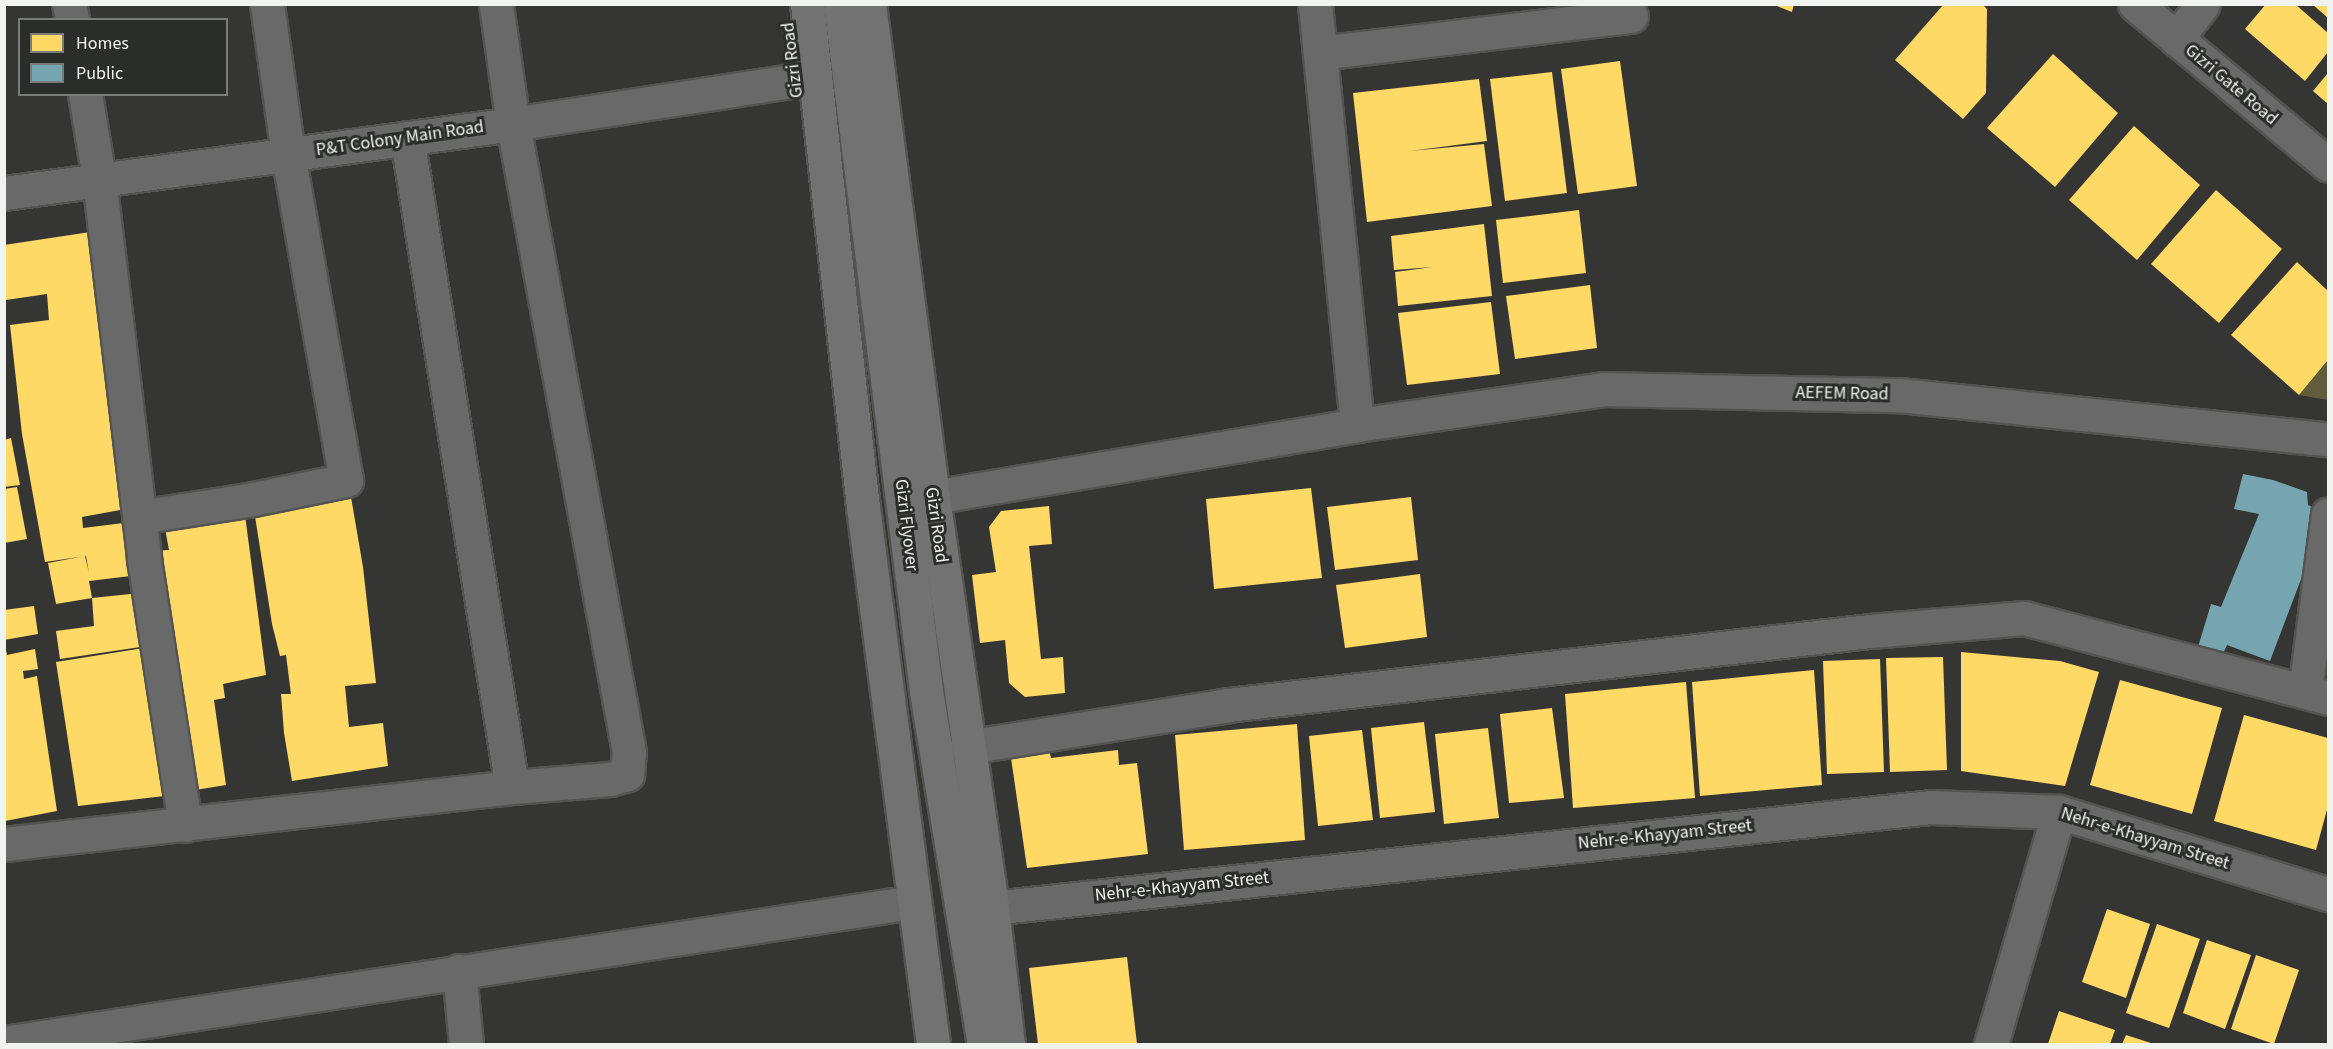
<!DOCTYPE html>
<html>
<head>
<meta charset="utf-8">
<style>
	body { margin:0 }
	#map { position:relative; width:2333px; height:1049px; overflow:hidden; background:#353634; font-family:"Source Sans 3",sans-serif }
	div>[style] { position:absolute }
	.green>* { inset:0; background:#635c3b }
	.homes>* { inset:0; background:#ffd966 }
	.public>* { inset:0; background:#76a5af }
	.roads { filter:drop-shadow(2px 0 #535452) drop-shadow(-2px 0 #535452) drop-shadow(0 2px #535452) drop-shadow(0 -2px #535452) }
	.minor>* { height:33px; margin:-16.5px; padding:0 16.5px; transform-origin:16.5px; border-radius:16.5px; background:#696969 }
	.tertiary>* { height:33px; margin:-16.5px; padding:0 16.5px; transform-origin:16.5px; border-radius:16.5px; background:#696969 }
	.primary>* { height:33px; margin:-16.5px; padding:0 16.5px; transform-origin:16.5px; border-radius:16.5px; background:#717271 }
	span { translate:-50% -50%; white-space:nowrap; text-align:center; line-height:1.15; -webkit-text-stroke:6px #2a2d29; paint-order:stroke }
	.street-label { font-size:18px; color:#f1f3f0 }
	.frame { position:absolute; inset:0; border:6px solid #f1f3f0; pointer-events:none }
	.legend { position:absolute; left:18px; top:18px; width:210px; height:78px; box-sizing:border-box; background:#2a2d29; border:2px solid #7a7c79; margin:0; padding:8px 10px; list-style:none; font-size:18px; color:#f1f3f0 }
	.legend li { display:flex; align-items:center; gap:12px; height:30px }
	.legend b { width:30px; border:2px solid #7a7c79 }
</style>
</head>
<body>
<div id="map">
	<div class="green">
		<div style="clip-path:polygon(2328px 361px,2328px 400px,2299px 395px)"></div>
	</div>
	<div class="homes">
		<div style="clip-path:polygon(1772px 4px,1794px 4px,1792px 12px)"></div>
		<div style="clip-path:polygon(1944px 4px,1982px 4px,1987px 9px,1986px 93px,1963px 119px,1895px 60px)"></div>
		<div style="clip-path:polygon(2266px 4px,2295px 4px,2328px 33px,2328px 52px,2305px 81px,2245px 29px)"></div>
		<div style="clip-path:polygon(2312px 4px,2328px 4px,2328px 18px)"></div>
		<div style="clip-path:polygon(2053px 54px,2118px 113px,2055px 187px,1987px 128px)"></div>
		<div style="clip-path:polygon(1620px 61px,1637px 186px,1578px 194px,1561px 69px)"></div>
		<div style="clip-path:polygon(1552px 72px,1567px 193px,1505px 201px,1490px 79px)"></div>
		<div style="clip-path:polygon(2328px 73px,2328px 104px,2313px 91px)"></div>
		<div style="clip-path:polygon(1479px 79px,1487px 141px,1410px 151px,1484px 144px,1492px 206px,1367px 222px,1353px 93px)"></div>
		<div style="clip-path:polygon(2134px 126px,2200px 185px,2137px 260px,2069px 200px)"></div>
		<div style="clip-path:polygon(2216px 190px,2282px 249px,2219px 323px,2151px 264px)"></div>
		<div style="clip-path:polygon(1579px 210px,1586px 273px,1503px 283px,1496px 220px)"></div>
		<div style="clip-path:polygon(1484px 224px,1492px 296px,1398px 306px,1395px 272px,1433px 267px,1394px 270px,1391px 236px)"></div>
		<div style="clip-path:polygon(97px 231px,131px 508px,82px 517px,83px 528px,132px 522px,139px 575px,89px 581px,92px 598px,140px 593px,147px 646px,60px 659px,56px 631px,94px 626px,92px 598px,56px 604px,48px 563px,85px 556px,89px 573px,86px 556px,45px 562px,22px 434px,10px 325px,49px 320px,47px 294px,6px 300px,4px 245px)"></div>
		<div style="clip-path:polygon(2297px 262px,2328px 291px,2328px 360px,2299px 395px,2231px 335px)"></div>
		<div style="clip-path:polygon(1590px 285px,1597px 348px,1515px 359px,1506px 296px)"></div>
		<div style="clip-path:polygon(1491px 302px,1500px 374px,1407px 385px,1398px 313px)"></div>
		<div style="clip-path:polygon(11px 438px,20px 485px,4px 487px,4px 440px)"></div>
		<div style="clip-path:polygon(17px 487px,27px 539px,4px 543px,4px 489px)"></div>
		<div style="clip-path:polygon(1311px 488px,1322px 578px,1214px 589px,1206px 499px)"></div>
		<div style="clip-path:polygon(351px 497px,363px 567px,376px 683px,345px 686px,349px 727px,383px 723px,388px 766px,292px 781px,284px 733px,281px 694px,291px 694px,286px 655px,280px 656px,272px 624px,254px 510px,297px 506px)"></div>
		<div style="clip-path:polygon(1411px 497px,1418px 560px,1335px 570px,1327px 507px)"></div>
		<div style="clip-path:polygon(1049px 506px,1052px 544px,1029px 546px,1041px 659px,1063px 657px,1065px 693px,1025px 697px,1009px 683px,1005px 640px,980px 643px,972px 575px,996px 572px,989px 527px,1001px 511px)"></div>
		<div style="clip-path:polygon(245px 515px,266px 675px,223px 684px,225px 698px,214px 700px,226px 785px,189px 791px,148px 551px,169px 550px,164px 523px)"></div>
		<div style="clip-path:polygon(1420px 574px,1427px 637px,1345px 648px,1336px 585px)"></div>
		<div style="clip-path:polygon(34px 606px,38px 634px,4px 640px,4px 610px)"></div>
		<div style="clip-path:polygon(5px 645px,7px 655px,35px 649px,38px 669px,23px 671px,24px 679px,37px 676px,57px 811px,5px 821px)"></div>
		<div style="clip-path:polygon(150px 647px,173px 795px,78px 806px,56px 662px)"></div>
		<div style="clip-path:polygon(1961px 652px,2060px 661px,2099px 672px,2065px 786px,1961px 771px)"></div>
		<div style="clip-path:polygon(1943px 657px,1947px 770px,1890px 772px,1886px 658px)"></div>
		<div style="clip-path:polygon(1880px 659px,1884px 772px,1827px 774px,1823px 661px)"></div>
		<div style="clip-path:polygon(1814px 670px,1822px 785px,1700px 796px,1692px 682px)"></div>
		<div style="clip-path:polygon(2120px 680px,2222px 708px,2192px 814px,2090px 785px)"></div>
		<div style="clip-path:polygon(1686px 682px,1695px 798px,1573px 808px,1565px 694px)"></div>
		<div style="clip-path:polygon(1552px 708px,1564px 798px,1509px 803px,1500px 714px)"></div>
		<div style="clip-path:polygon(2244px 715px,2328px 738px,2328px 806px,2316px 850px,2214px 821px)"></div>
		<div style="clip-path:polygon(1424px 722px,1435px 812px,1380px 818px,1371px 728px)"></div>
		<div style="clip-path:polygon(1297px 724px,1305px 840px,1184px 850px,1175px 735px)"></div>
		<div style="clip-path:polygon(1488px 728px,1499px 818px,1444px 824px,1435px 734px)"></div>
		<div style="clip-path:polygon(1362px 730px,1373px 820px,1318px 826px,1309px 736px)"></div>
		<div style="clip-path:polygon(1048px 745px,1051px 758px,1118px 750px,1119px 765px,1137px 763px,1148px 854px,1027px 868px,1010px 751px)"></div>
		<div style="clip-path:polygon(2107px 909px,2150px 924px,2126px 998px,2082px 982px)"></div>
		<div style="clip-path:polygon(2157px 924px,2200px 939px,2169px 1028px,2126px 1013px)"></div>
		<div style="clip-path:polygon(2207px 940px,2251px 955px,2225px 1029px,2183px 1013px)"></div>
		<div style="clip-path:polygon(2256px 955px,2299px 970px,2274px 1044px,2231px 1029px)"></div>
		<div style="clip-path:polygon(1127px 957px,1137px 1044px,1038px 1044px,1029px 968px)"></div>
		<div style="clip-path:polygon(2059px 1011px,2115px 1030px,2110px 1044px,2048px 1044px)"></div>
		<div style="clip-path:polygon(2126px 1035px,2154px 1044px,2122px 1044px)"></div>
	</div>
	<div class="public">
		<div style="clip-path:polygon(2243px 474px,2273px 480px,2307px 492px,2308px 505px,2321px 511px,2314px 545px,2270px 661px,2227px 645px,2222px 656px,2198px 647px,2211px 604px,2221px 607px,2259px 514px,2234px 509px)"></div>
	</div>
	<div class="roads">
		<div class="minor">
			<div style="left:69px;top:4px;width:16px;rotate:79deg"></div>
			<div style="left:1315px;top:4px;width:423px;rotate:84.3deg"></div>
			<div style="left:2135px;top:4px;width:251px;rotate:39.8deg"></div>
			<div style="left:2176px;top:39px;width:44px;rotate:-52.4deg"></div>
			<div style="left:1320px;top:53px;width:313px;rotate:-6.8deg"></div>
			<div style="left:85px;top:94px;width:86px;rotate:80.6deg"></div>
			<div style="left:99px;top:179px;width:383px;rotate:83.2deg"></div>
			<div style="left:144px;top:559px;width:269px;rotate:81.2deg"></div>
			<div style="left:407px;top:138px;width:657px;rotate:80.81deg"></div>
			<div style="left:933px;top:497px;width:430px;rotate:-9.6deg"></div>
			<div style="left:1357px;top:425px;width:249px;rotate:-8.3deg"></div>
			<div style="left:1603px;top:389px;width:296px;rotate:1.2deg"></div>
			<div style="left:1899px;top:395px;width:431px;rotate:5.9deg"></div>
			<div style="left:139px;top:517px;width:110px;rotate:-8.9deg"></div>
			<div style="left:248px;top:500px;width:100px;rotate:-11.5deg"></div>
			<div style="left:346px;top:480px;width:331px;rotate:-100.1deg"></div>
			<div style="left:288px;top:154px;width:151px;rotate:-98deg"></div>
			<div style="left:2305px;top:691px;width:178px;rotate:-82.6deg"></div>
			<div style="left:967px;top:747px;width:264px;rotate:-9.1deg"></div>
			<div style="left:1228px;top:705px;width:646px;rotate:-6.58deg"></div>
			<div style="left:1870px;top:631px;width:155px;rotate:-4.8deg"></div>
			<div style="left:2024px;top:618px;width:314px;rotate:14.7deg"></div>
			<div style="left:4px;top:844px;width:511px;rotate:-6.4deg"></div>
			<div style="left:512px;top:787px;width:98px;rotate:-4.7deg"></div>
			<div style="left:610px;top:779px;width:18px;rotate:-16deg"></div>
			<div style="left:627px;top:774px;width:22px;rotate:-85deg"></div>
			<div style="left:629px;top:752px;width:639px;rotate:-100.47deg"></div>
			<div style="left:513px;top:124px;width:121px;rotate:-98.1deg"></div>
			<div style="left:459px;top:971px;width:73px;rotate:84.5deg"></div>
			<div style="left:4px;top:1043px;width:900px;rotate:-8.82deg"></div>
			<div style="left:1991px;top:1044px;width:242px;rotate:-73.7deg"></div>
		</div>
		<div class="tertiary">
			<div style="left:4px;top:193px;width:514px;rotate:-7.72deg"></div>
			<div style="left:513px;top:124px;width:286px;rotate:-8.8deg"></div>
			<div style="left:992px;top:908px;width:944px;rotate:-6.14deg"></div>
			<div style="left:1931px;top:807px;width:128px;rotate:2.2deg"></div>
			<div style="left:2059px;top:812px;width:281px;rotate:17deg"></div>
		</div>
		<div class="primary">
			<div style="left:807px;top:4px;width:506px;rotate:83.65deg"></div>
			<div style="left:863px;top:507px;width:542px;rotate:82.57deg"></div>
			<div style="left:840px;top:4px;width:692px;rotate:82.86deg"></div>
			<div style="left:926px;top:691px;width:358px;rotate:80.7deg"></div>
			<div style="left:869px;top:4px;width:497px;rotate:82.6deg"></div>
			<div style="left:933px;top:497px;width:415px;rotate:81.8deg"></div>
			<div style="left:992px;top:908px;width:137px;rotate:83.3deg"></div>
		</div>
	</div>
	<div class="street-label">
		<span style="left:793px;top:60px;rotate:-97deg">Gizri Road</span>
		<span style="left:2231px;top:85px;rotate:40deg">Gizri Gate Road</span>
		<span style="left:400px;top:139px;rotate:-8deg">P&amp;T Colony Main Road</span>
		<span style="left:1842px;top:394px;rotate:1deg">AEFEM Road</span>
		<span style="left:906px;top:525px;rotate:83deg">Gizri Flyover</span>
		<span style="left:936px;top:525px;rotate:82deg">Gizri Road</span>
		<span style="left:1665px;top:835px;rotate:-6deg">Nehr-e-Khayyam Street</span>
		<span style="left:2145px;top:839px;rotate:17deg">Nehr-e-Khayyam Street</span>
		<span style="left:1182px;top:887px;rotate:-6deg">Nehr-e-Khayyam Street</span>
	</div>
	<div class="frame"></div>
	<ul class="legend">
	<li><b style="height:16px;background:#ffd966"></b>Homes</li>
	<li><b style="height:16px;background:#76a5af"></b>Public</li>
	</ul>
</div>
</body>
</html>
